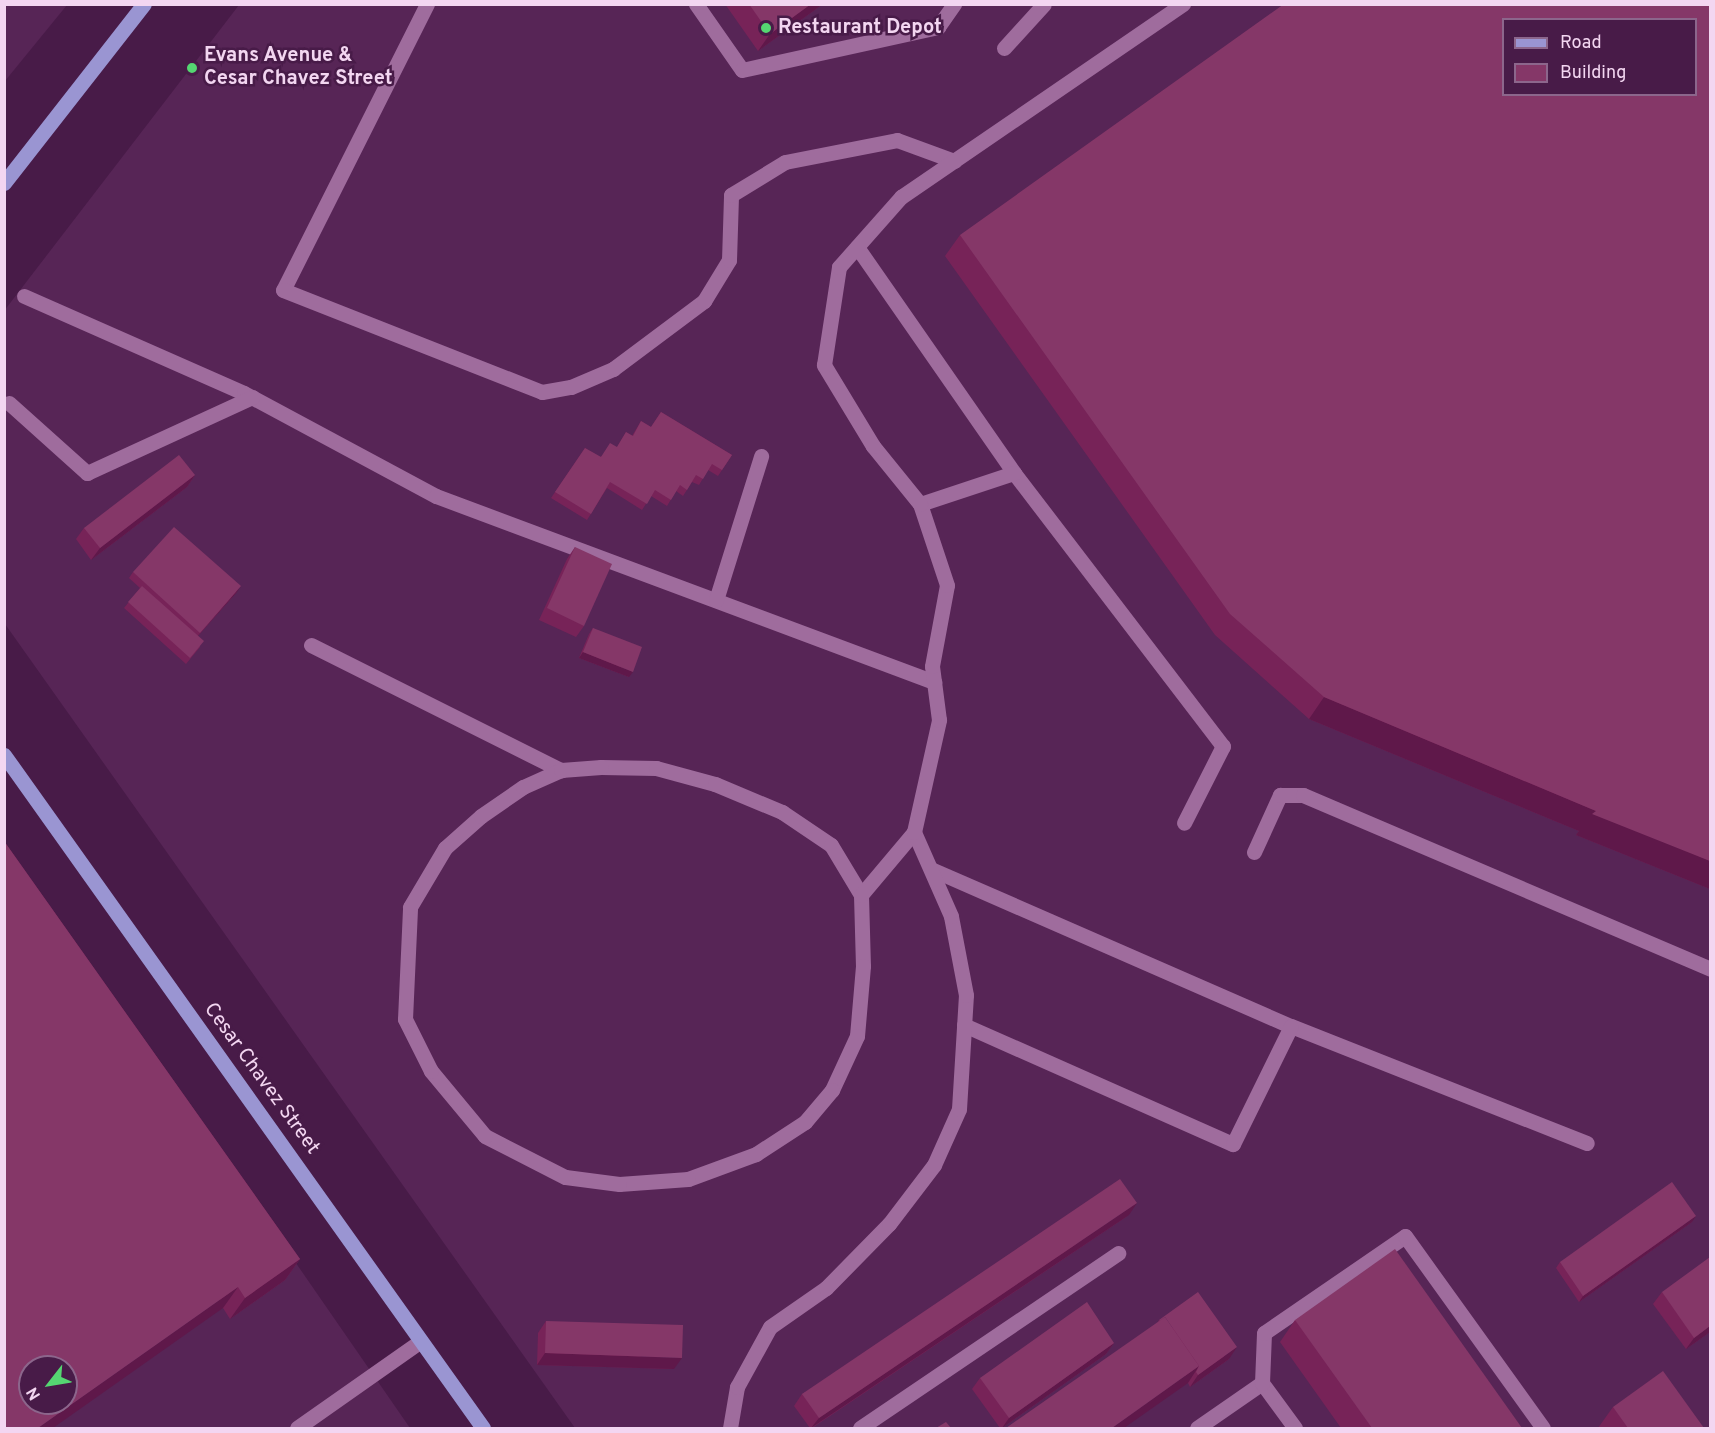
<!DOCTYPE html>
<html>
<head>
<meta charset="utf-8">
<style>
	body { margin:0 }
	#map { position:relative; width:1715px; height:1433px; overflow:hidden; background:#481b48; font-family:Overpass,sans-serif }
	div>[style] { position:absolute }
	.built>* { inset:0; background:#572556 }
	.lane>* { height:15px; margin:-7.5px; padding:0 7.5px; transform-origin:7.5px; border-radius:7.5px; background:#9f6c9d }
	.primary>* { height:15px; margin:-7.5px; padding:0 7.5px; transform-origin:7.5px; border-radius:7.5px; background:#9a95d2 }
	.wall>* { inset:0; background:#772358 }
	.shaded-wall>* { inset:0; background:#5f184a }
	.building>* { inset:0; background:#853768 }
	.dots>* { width:16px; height:16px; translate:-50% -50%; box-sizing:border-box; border:3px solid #481b48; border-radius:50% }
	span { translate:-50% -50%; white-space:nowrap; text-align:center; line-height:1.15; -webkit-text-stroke:5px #481b48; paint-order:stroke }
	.poi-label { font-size:20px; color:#f3d6f1; font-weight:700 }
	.left { translate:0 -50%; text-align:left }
	.street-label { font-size:20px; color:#f3d6f1 }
	.frame { position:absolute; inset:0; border:6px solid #f3d6f1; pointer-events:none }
	.legend { position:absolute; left:1502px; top:18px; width:195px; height:78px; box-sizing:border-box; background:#481b48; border:2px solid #8c668c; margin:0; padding:8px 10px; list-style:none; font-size:18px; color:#f3d6f1 }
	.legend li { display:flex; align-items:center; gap:12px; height:30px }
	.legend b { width:30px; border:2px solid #8c668c }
	.north { position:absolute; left:18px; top:1355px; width:60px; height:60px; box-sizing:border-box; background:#481b48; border:2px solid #8c668c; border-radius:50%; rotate:239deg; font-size:16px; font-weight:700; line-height:24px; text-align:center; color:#f3d6f1 }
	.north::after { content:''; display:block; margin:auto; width:21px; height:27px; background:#55d672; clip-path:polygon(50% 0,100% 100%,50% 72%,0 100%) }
</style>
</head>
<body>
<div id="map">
	<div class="built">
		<div style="clip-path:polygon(5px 4px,67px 5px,5px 81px,4px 5px)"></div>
		<div style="clip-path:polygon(evenodd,239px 5px,1710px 5px,1710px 1428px,575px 1428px,5px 624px,4px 311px,239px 5px,1504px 20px,1696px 20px,1696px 94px,1504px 94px,1504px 20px)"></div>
		<div style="clip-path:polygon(evenodd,4px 854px,289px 1253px,410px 1428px,5px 1428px,4px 854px,30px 1367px,66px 1367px,66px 1403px,30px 1403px,30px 1367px)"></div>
	</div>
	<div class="lane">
		<div style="left:427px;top:4px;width:320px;rotate:116.7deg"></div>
		<div style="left:283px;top:290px;width:278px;rotate:21.5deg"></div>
		<div style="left:542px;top:392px;width:29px;rotate:-10deg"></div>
		<div style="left:571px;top:387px;width:46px;rotate:-23.2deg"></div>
		<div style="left:613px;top:369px;width:114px;rotate:-36.8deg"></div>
		<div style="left:704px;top:301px;width:48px;rotate:-58.6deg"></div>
		<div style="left:729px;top:260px;width:65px;rotate:-88.2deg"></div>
		<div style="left:731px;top:195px;width:63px;rotate:-31.4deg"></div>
		<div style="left:785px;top:162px;width:114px;rotate:-11.1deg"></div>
		<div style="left:897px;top:140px;width:61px;rotate:20.2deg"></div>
		<div style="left:696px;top:4px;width:80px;rotate:55.1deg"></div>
		<div style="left:742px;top:70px;width:201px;rotate:-12.4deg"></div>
		<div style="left:938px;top:27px;width:28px;rotate:-55deg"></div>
		<div style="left:1004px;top:48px;width:59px;rotate:-47.7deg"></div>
		<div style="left:857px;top:247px;width:275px;rotate:55.2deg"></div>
		<div style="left:1014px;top:473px;width:344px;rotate:52.6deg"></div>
		<div style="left:1223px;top:746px;width:86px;rotate:116.9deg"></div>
		<div style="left:24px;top:296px;width:240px;rotate:23.8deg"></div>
		<div style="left:244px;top:393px;width:218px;rotate:28.2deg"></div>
		<div style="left:436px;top:496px;width:532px;rotate:20.48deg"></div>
		<div style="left:9px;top:403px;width:105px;rotate:41.9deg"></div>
		<div style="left:87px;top:473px;width:182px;rotate:-24.7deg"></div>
		<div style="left:920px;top:504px;width:99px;rotate:-18.3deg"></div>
		<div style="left:716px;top:600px;width:151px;rotate:-72.6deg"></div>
		<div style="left:311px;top:645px;width:280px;rotate:26.6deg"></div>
		<div style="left:601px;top:767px;width:55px;rotate:1deg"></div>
		<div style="left:656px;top:768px;width:61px;rotate:15.2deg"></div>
		<div style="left:715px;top:784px;width:73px;rotate:22.7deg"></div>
		<div style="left:782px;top:812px;width:59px;rotate:34deg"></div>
		<div style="left:831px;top:845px;width:58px;rotate:59deg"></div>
		<div style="left:861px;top:895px;width:71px;rotate:88.4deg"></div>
		<div style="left:863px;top:966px;width:70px;rotate:94.9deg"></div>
		<div style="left:857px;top:1036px;width:60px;rotate:114.8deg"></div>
		<div style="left:832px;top:1090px;width:42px;rotate:130.2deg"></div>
		<div style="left:805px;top:1122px;width:59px;rotate:146.9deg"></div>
		<div style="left:756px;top:1154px;width:72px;rotate:159.8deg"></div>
		<div style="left:688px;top:1179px;width:69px;rotate:175.9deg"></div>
		<div style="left:619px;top:1184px;width:54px;rotate:-172.6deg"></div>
		<div style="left:565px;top:1177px;width:90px;rotate:-152.9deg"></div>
		<div style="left:485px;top:1136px;width:85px;rotate:-129.7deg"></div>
		<div style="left:431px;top:1071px;width:58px;rotate:-116.6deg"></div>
		<div style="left:405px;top:1019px;width:112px;rotate:-87.4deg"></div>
		<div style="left:410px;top:907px;width:69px;rotate:-59.3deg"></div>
		<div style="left:445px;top:848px;width:48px;rotate:-41.6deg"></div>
		<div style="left:481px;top:816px;width:51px;rotate:-34.6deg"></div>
		<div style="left:523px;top:787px;width:42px;rotate:-24.1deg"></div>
		<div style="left:561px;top:770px;width:40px;rotate:-4.3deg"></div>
		<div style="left:1254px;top:852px;width:63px;rotate:-65.5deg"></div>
		<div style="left:1280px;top:795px;width:23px"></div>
		<div style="left:1303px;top:795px;width:443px;rotate:23.1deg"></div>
		<div style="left:931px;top:869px;width:393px;rotate:23.6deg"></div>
		<div style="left:1291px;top:1026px;width:318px;rotate:21.6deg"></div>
		<div style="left:861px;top:895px;width:82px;rotate:-49.9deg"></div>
		<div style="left:964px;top:1025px;width:294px;rotate:23.9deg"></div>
		<div style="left:1233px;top:1144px;width:131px;rotate:-63.8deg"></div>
		<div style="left:297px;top:1428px;width:151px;rotate:-35.1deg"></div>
		<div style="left:730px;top:1428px;width:42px;rotate:-80.3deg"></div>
		<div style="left:737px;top:1387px;width:68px;rotate:-61.2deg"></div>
		<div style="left:770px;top:1327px;width:68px;rotate:-34.9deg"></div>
		<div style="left:826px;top:1288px;width:90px;rotate:-45.5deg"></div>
		<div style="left:889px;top:1224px;width:74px;rotate:-52.7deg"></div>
		<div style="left:934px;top:1165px;width:61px;rotate:-65.9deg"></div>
		<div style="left:959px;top:1109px;width:114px;rotate:-86.5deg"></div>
		<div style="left:966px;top:995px;width:80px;rotate:-100.8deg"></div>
		<div style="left:951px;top:916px;width:92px;rotate:-113.8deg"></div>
		<div style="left:914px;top:832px;width:115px;rotate:-77.4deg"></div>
		<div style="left:939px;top:720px;width:54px;rotate:-97.4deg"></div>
		<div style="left:932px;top:666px;width:82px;rotate:-79.5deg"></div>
		<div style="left:947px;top:585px;width:85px;rotate:-108.4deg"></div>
		<div style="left:920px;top:504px;width:75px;rotate:-129deg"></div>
		<div style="left:873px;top:446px;width:95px;rotate:-121.2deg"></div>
		<div style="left:824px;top:365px;width:99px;rotate:-81.3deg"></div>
		<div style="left:839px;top:267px;width:94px;rotate:-48.5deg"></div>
		<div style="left:901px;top:197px;width:342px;rotate:-34.4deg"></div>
		<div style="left:860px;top:1428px;width:312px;rotate:-34.1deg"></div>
		<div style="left:1197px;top:1428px;width:79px;rotate:-34.7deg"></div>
		<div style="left:1295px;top:1428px;width:56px;rotate:-126.3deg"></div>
		<div style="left:1262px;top:1383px;width:50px;rotate:-87.7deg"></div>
		<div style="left:1264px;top:1333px;width:171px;rotate:-34.5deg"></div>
		<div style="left:1405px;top:1236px;width:236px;rotate:54.3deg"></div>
	</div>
	<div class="primary">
		<div style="left:4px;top:183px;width:227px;rotate:-52deg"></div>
		<div style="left:4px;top:755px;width:826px;rotate:54.56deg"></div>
	</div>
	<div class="wall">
		<div style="clip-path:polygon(725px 4px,823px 4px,758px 51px)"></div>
		<div style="clip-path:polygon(1710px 4px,1710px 889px,1576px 835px,1579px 831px,1309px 719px,1215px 635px,945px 256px,960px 235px)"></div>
		<div style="clip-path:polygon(661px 412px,732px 455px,718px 476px,708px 470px,699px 485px,692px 482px,683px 496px,676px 491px,667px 506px,651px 496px,642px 510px,607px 488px,587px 520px,551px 498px,585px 448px,600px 457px,617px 447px,626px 432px,632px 436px,641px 421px,651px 427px)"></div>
		<div style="clip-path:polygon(195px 475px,187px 487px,91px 560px,76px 539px,84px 528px)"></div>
		<div style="clip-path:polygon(575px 547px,584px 626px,576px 637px,539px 620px,567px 559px)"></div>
		<div style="clip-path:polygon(133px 572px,237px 592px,198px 636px,200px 647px,186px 664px,124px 608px,140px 588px,129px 578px)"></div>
		<div style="clip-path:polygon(593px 628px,629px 677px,579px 658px,589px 634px)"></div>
		<div style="clip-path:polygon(4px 841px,300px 1259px,285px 1280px,230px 1319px,223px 1308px)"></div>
		<div style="clip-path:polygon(1129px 1215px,812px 1428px,810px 1428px,794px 1406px,802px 1394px)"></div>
		<div style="clip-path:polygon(1692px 1222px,1579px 1302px,1556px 1268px,1560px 1262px)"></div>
		<div style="clip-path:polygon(1662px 1292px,1710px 1332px,1686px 1349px,1653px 1304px)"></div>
		<div style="clip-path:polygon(1159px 1320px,1229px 1359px,1190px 1387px,1158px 1322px)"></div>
		<div style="clip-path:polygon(1295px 1320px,1522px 1428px,1341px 1428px,1280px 1342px)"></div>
		<div style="clip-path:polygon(546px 1321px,674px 1369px,537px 1365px,538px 1333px)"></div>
		<div style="clip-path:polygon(1114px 1343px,1106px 1354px,1002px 1428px,1000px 1428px,972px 1389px,980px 1378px)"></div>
		<div style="clip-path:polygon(1613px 1407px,1704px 1428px,1598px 1428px)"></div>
	</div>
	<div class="shaded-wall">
		<div style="clip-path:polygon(811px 4px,823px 4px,758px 51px,770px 34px)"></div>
		<div style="clip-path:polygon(195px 475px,187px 487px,91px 560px,100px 548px)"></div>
		<div style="clip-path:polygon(241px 586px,237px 592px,195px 639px,200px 633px)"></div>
		<div style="clip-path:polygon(583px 652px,633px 672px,629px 677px,579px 658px)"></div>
		<div style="clip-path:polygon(1324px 697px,1596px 811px,1710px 861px,1710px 889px,1576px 835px,1579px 831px,1309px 719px)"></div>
		<div style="clip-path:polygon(1137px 1203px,1129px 1215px,811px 1428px,819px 1418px)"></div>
		<div style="clip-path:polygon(1696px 1216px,1692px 1222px,1579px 1302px,1583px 1296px)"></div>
		<div style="clip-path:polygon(300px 1259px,285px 1280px,230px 1319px,245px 1298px)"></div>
		<div style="clip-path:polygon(238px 1287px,223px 1308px,53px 1428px,38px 1428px)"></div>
		<div style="clip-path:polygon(1710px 1326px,1710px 1332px,1686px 1349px,1694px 1338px)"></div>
		<div style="clip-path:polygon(1114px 1343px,1106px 1354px,1002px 1428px,1009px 1418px)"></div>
		<div style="clip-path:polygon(1237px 1347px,1229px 1359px,1190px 1387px,1198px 1375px)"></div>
		<div style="clip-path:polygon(545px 1353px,682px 1358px,674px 1369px,537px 1365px)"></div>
		<div style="clip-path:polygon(1199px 1366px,1188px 1383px,1124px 1428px,1112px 1428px)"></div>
	</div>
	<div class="building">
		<div style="clip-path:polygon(749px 4px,811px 4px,770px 34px)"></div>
		<div style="clip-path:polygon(evenodd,1284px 4px,1710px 4px,1710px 861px,1592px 814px,1596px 811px,1324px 697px,1230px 614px,960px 235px,1284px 4px,1503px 20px,1695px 20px,1695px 94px,1503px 94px,1503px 20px)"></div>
		<div style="clip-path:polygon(661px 412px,732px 455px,722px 470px,712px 464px,703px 479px,696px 475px,687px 490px,680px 485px,671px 500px,655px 490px,647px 504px,610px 482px,591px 514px,555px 492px,585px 448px,601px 457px,610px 443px,617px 447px,626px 432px,633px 436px,641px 421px,651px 427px)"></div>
		<div style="clip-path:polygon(179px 455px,195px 475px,100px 548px,84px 528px)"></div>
		<div style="clip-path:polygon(174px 527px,241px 586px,200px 633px,133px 572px)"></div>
		<div style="clip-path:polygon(575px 547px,612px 564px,584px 626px,547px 608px)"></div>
		<div style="clip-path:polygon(142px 586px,204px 641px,190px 658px,128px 602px)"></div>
		<div style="clip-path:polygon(593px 628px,642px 647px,633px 672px,583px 652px)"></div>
		<div style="clip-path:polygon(evenodd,4px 841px,300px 1259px,245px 1298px,238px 1287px,38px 1428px,4px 1428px,4px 841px,30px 1367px,66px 1367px,66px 1403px,30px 1403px,30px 1367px)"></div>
		<div style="clip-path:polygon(1120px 1179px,1137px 1203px,819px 1418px,802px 1394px)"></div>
		<div style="clip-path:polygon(1672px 1182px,1696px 1216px,1583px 1296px,1560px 1262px)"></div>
		<div style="clip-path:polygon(1395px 1249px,1522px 1428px,1372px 1428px,1295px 1320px)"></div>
		<div style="clip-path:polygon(1710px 1257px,1710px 1326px,1694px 1338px,1662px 1292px)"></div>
		<div style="clip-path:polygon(1198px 1292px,1237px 1347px,1198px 1375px,1196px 1372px,1199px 1366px,1165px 1317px,1160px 1321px,1159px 1320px)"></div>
		<div style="clip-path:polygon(1087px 1302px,1114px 1343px,1009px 1418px,980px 1378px)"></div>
		<div style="clip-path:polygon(1165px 1317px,1199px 1366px,1112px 1428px,1006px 1428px)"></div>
		<div style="clip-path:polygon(546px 1321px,683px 1325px,682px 1358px,545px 1353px)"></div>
		<div style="clip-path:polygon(1663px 1371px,1704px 1428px,1628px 1428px,1613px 1407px)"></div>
		<div style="clip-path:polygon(946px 1422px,951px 1428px,936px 1428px)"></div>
	</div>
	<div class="dots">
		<div style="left:766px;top:28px;background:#55d672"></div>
		<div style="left:192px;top:68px;background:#55d672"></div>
	</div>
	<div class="poi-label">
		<span class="left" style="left:778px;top:28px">Restaurant Depot</span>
		<span class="left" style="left:204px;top:68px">Evans Avenue &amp;<br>Cesar Chavez Street</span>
	</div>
	<div class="street-label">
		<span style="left:261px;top:1079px;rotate:54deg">Cesar Chavez Street</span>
	</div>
	<div class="frame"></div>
	<ul class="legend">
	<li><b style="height:8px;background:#9a95d2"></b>Road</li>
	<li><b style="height:16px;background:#853768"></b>Building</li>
	</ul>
	<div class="north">N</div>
</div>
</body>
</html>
